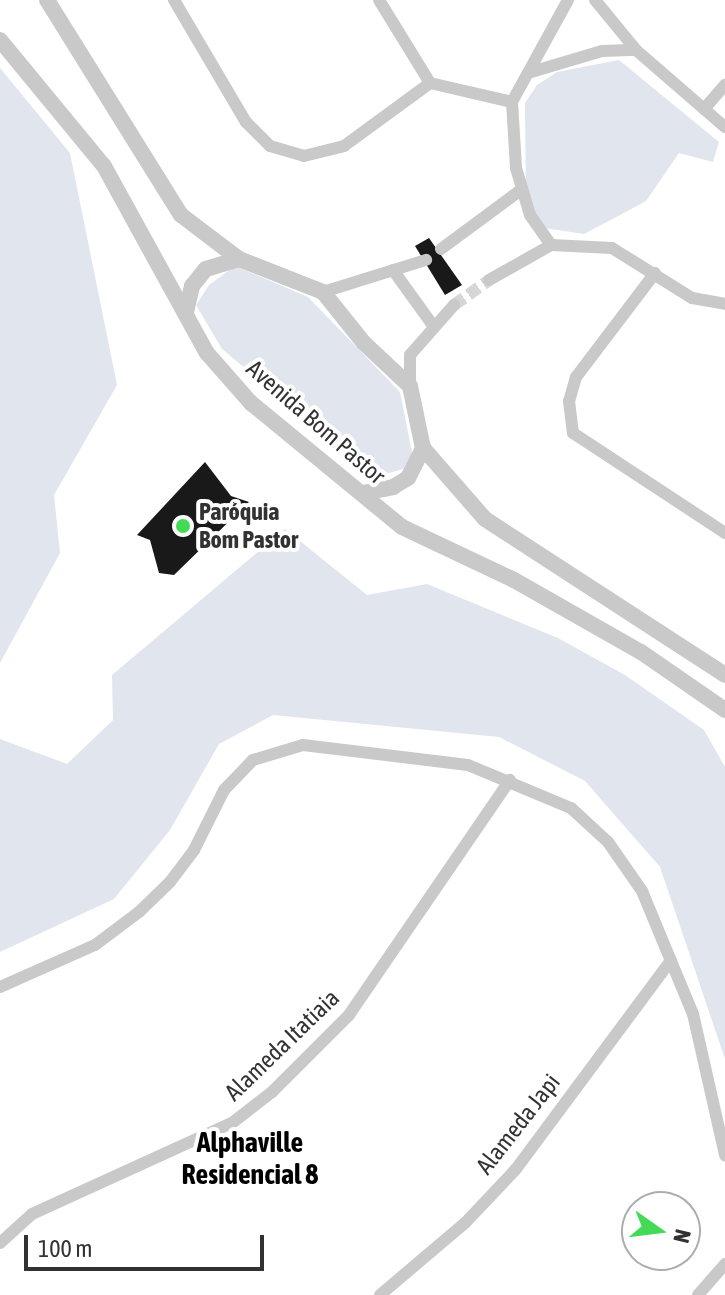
<!DOCTYPE html>
<html>
<head>
<meta charset="utf-8">
<style>
	body { margin:0 }
	#map { position:relative; width:725px; height:1295px; overflow:hidden; background:#fff; font-family:"Asap Condensed",sans-serif }
	div>[style] { position:absolute }
	.green>* { inset:0; background:#e1e5ed }
	.building>* { inset:0; background:#191919 }
	.minor-tunnel>* { height:12px; margin-top:-6px; transform-origin:0; background:repeating-linear-gradient(90deg,#d6d6d6 0 12px,transparent 0 18px) }
	.minor>* { height:12px; margin:-6px; padding:0 6px; transform-origin:6px; border-radius:6px; background:#c9c9c9 }
	.tertiary>* { height:16px; margin:-8px; padding:0 8px; transform-origin:8px; border-radius:8px; background:#c9c9c9 }
	.dots>* { width:22px; height:22px; translate:-50% -50%; box-sizing:border-box; border:4px solid #fff; border-radius:50% }
	span { translate:-50% -50%; white-space:nowrap; text-align:center; line-height:1.15; -webkit-text-stroke:8px #fff; paint-order:stroke }
	.street-label { font-size:24px; color:#323232 }
	.poi-label { font-size:24px; color:#323232; font-weight:700 }
	.left { translate:0 -50%; text-align:left }
	.quarter-label { font-size:28px; color:#000; font-weight:700 }
	.north { position:absolute; left:621px; top:1191px; width:80px; height:80px; box-sizing:border-box; background:#fff; border:2px solid #adadad; border-radius:50%; rotate:104deg; font-size:22px; font-weight:700; line-height:32px; text-align:center; color:#323232 }
	.north::after { content:''; display:block; margin:auto; width:28px; height:36px; background:#43da55; clip-path:polygon(50% 0,100% 100%,50% 72%,0 100%) }
	.scale { position:absolute; left:24px; top:1235px; width:240px; height:36px; box-sizing:border-box; border:4px solid #323232; border-top:0; padding-left:10px; font-size:24px; line-height:28px; white-space:nowrap; color:#323232; -webkit-text-stroke:6px #fff; paint-order:stroke }
</style>
</head>
<body>
<div id="map">
	<div class="green">
		<div style="clip-path:polygon(619px 60px,719px 142px,713px 162px,679px 153px,646px 201px,622px 214px,584px 234px,544px 228px,526px 202px,525px 103px,537px 85px,557px 72px)"></div>
		<div style="clip-path:polygon(0 68px,70px 153px,117px 385px,54px 495px,60px 553px,0 663px)"></div>
		<div style="clip-path:polygon(235px 266px,308px 297px,400px 392px,413px 457px,403px 469px,375px 477px,222px 349px,196px 305px,209px 285px)"></div>
		<div style="clip-path:polygon(285px 529px,367px 595px,427px 584px,558px 638px,625px 675px,704px 730px,725px 767px,725px 1059px,660px 867px,585px 781px,499px 737px,273px 715px,219px 744px,170px 830px,114px 899px,0 952px,0 739px,67px 764px,113px 720px,112px 675px)"></div>
	</div>
	<div class="building">
		<div style="clip-path:polygon(429px 238px,462px 285px,445px 295px,415px 246px)"></div>
		<div style="clip-path:polygon(205px 462px,231px 496px,249px 502px,174px 575px,159px 573px,150px 540px,137px 535px)"></div>
	</div>
	<div class="minor-tunnel">
		<div style="left:454px;top:305px;width:43px;rotate:-35.5deg"></div>
	</div>
	<div class="minor">
		<div style="left:174px;top:0;width:142px;rotate:59.5deg"></div>
		<div style="left:246px;top:122px;width:34px;rotate:45deg"></div>
		<div style="left:270px;top:146px;width:35px;rotate:16deg"></div>
		<div style="left:304px;top:156px;width:41px;rotate:-14deg"></div>
		<div style="left:344px;top:146px;width:107px;rotate:-36.2deg"></div>
		<div style="left:430px;top:83px;width:84px;rotate:13deg"></div>
		<div style="left:379px;top:0;width:97px;rotate:58.4deg"></div>
		<div style="left:568px;top:0;width:116px;rotate:118.8deg"></div>
		<div style="left:512px;top:102px;width:66px;rotate:86.5deg"></div>
		<div style="left:516px;top:168px;width:49px;rotate:73.4deg"></div>
		<div style="left:530px;top:215px;width:37px;rotate:55deg"></div>
		<div style="left:551px;top:245px;width:61px;rotate:2.8deg"></div>
		<div style="left:612px;top:248px;width:94px;rotate:32deg"></div>
		<div style="left:692px;top:298px;width:34px;rotate:10deg"></div>
		<div style="left:595px;top:0;width:65px;rotate:50.6deg"></div>
		<div style="left:636px;top:50px;width:118px;rotate:40.9deg"></div>
		<div style="left:528px;top:73px;width:77px;rotate:-16.6deg"></div>
		<div style="left:602px;top:51px;width:34px;rotate:-2deg"></div>
		<div style="left:704px;top:109px;width:32px;rotate:-49deg"></div>
		<div style="left:441px;top:249px;width:101px;rotate:-36.5deg"></div>
		<div style="left:393px;top:270px;width:70px;rotate:54.3deg"></div>
		<div style="left:655px;top:273px;width:131px;rotate:127.2deg"></div>
		<div style="left:576px;top:377px;width:25px;rotate:106deg"></div>
		<div style="left:569px;top:401px;width:32px;rotate:83deg"></div>
		<div style="left:573px;top:433px;width:182px;rotate:33.3deg"></div>
		<div style="left:489px;top:280px;width:71px;rotate:-29.4deg"></div>
		<div style="left:323px;top:292px;width:108px;rotate:-17.3deg"></div>
		<div style="left:410px;top:386px;width:31px;rotate:-90deg"></div>
		<div style="left:410px;top:355px;width:67px;rotate:-48.7deg"></div>
		<div style="left:0;top:987px;width:104px;rotate:-23.9deg"></div>
		<div style="left:95px;top:945px;width:55px;rotate:-36.9deg"></div>
		<div style="left:139px;top:912px;width:43px;rotate:-44.1deg"></div>
		<div style="left:170px;top:882px;width:40px;rotate:-53deg"></div>
		<div style="left:194px;top:850px;width:67px;rotate:-63.4deg"></div>
		<div style="left:224px;top:790px;width:42px;rotate:-46deg"></div>
		<div style="left:253px;top:760px;width:52px;rotate:-16.7deg"></div>
		<div style="left:303px;top:745px;width:166px;rotate:6.9deg"></div>
		<div style="left:468px;top:765px;width:112px;rotate:22.7deg"></div>
		<div style="left:571px;top:808px;width:50px;rotate:42.6deg"></div>
		<div style="left:608px;top:842px;width:60px;rotate:55.2deg"></div>
		<div style="left:642px;top:891px;width:133px;rotate:67.5deg"></div>
		<div style="left:693px;top:1014px;width:145px;rotate:77.2deg"></div>
		<div style="left:0;top:1243px;width:43px;rotate:-42.2deg"></div>
		<div style="left:32px;top:1214px;width:220px;rotate:-24.5deg"></div>
		<div style="left:232px;top:1123px;width:51px;rotate:-37.8deg"></div>
		<div style="left:272px;top:1092px;width:109px;rotate:-45deg"></div>
		<div style="left:349px;top:1015px;width:285px;rotate:-55.6deg"></div>
		<div style="left:380px;top:1295px;width:111px;rotate:-40.3deg"></div>
		<div style="left:465px;top:1223px;width:74px;rotate:-46.6deg"></div>
		<div style="left:516px;top:1169px;width:260px;rotate:-53.4deg"></div>
		<div style="left:698px;top:1295px;width:41px;rotate:-48.9deg"></div>
	</div>
	<div class="tertiary">
		<div style="left:47px;top:0;width:253px;rotate:58.1deg"></div>
		<div style="left:181px;top:215px;width:73px;rotate:37.2deg"></div>
		<div style="left:239px;top:259px;width:90px;rotate:21.4deg"></div>
		<div style="left:323px;top:292px;width:65px;rotate:51.2deg"></div>
		<div style="left:364px;top:343px;width:63px;rotate:43.1deg"></div>
		<div style="left:410px;top:386px;width:63px;rotate:78.2deg"></div>
		<div style="left:423px;top:448px;width:94px;rotate:48.9deg"></div>
		<div style="left:485px;top:519px;width:286px;rotate:33deg"></div>
		<div style="left:0;top:40px;width:163px;rotate:50.5deg"></div>
		<div style="left:104px;top:166px;width:213px;rotate:61.2deg"></div>
		<div style="left:207px;top:353px;width:67px;rotate:48.7deg"></div>
		<div style="left:251px;top:403px;width:195px;rotate:39.4deg"></div>
		<div style="left:402px;top:527px;width:124px;rotate:25.3deg"></div>
		<div style="left:514px;top:580px;width:146px;rotate:29.6deg"></div>
		<div style="left:641px;top:652px;width:102px;rotate:34.6deg"></div>
		<div style="left:186px;top:312px;width:27px;rotate:-77deg"></div>
		<div style="left:192px;top:286px;width:22px;rotate:-51deg"></div>
		<div style="left:206px;top:269px;width:34px;rotate:-17deg"></div>
		<div style="left:363px;top:493px;width:31px;rotate:-11deg"></div>
		<div style="left:393px;top:487px;width:17px;rotate:-31deg"></div>
		<div style="left:408px;top:478px;width:34px;rotate:-63deg"></div>
	</div>
	<div class="dots">
		<div style="left:183px;top:526px;background:#43da55"></div>
	</div>
	<div class="street-label">
		<span style="left:316px;top:422px;rotate:41deg">Avenida Bom Pastor</span>
		<span style="left:282px;top:1045px;rotate:-44deg">Alameda Itatiaia</span>
		<span style="left:518px;top:1124px;rotate:-52deg">Alameda Japi</span>
	</div>
	<div class="poi-label">
		<span class="left" style="left:199px;top:526px">Paróquia<br>Bom Pastor</span>
	</div>
	<div class="quarter-label">
		<span style="left:250px;top:1158px">Alphaville<br>Residencial 8</span>
	</div>
	<div class="north">N</div>
	<div class="scale">100 m</div>
</div>
</body>
</html>
